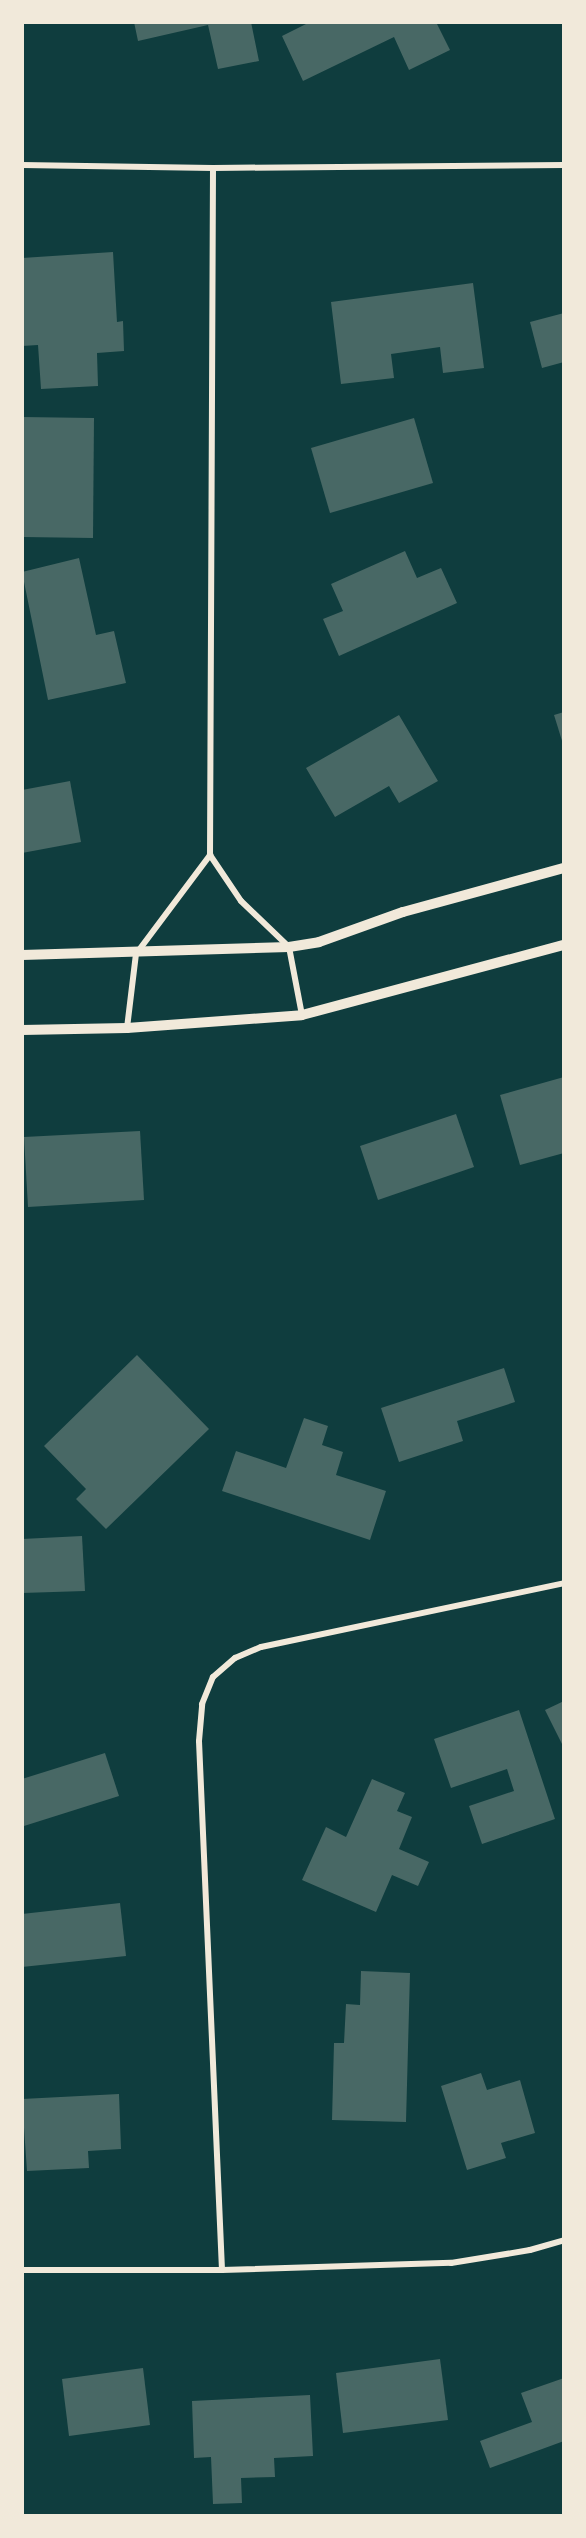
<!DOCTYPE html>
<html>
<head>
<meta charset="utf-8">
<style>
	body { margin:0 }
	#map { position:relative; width:586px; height:2538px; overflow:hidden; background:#0f3d3e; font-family:Jost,sans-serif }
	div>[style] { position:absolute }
	.building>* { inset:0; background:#486865 }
	.minor>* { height:6px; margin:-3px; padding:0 3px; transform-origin:3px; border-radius:3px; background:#f1e9da }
	.tertiary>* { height:10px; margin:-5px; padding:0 5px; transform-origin:5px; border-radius:5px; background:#f1e9da }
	span { translate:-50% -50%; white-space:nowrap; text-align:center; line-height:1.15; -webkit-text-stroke:4.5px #f1e9da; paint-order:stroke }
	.frame { position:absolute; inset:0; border:24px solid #f1e9da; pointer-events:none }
</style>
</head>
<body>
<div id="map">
	<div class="building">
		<div style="clip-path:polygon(134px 22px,251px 22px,259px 61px,218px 69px,208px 25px,138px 41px)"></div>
		<div style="clip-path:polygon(310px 22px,436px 22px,450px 50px,409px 70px,394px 37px,303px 81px,282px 36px)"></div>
		<div style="clip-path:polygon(113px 252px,117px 322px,123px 321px,124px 351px,97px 353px,98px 386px,41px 389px,38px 345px,22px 346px,22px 258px)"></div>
		<div style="clip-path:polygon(473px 283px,484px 368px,443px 373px,440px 347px,391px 354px,394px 378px,341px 384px,331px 302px)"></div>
		<div style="clip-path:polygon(564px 313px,564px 362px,542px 368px,530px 322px)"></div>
		<div style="clip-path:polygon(22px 417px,94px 418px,93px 538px,23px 537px)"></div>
		<div style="clip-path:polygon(414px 418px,433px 483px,330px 513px,311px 448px)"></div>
		<div style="clip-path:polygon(405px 551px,417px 578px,441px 568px,457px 603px,339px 656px,323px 619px,343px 611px,331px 584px)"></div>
		<div style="clip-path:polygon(79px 558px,96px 635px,114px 631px,126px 683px,48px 700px,22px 572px)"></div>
		<div style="clip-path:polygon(564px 712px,564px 744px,563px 744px,554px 715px)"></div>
		<div style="clip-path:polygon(399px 715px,438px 781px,399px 803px,389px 786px,335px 817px,306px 768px)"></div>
		<div style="clip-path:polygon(70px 781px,81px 842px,22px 853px,22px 790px)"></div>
		<div style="clip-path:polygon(564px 1077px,564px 1153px,520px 1165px,500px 1095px)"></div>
		<div style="clip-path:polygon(456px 1114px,474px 1167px,378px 1200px,360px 1146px)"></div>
		<div style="clip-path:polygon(140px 1131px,144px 1200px,28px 1207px,24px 1137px)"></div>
		<div style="clip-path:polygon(137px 1355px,209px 1429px,106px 1529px,76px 1499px,86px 1489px,44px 1446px)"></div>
		<div style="clip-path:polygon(504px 1368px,515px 1402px,457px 1421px,463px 1441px,399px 1462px,381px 1408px)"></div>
		<div style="clip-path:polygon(304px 1418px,328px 1426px,322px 1445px,343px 1452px,336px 1475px,386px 1491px,370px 1540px,222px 1491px,236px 1451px,286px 1468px)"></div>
		<div style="clip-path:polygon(82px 1536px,85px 1591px,22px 1593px,22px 1539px)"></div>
		<div style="clip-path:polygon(564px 1701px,564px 1748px,545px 1710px)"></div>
		<div style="clip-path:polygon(519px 1710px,555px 1819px,482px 1844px,469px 1806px,514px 1791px,507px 1769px,451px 1788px,434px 1739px)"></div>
		<div style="clip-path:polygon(105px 1753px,119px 1796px,24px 1826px,22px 1779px)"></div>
		<div style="clip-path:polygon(372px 1779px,405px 1793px,397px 1811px,412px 1817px,399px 1849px,429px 1862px,418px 1886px,392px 1875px,376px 1912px,302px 1880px,326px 1827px,346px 1837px)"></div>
		<div style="clip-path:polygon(120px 1903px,126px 1956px,22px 1967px,22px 1914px)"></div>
		<div style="clip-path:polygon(361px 1971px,410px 1973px,406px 2122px,332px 2120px,334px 2043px,344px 2043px,346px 2004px,360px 2005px)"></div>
		<div style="clip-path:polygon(481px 2073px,487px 2090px,520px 2080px,535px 2133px,501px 2143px,506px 2158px,467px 2170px,441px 2086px)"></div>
		<div style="clip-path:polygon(119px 2094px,121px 2149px,88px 2151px,89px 2168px,27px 2171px,22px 2099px)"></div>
		<div style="clip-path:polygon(440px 2359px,448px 2420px,343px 2433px,336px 2373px)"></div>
		<div style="clip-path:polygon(143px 2368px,150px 2425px,69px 2436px,62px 2379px)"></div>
		<div style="clip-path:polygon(564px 2378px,564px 2441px,490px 2468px,480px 2441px,532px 2422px,521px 2393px)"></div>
		<div style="clip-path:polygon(310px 2395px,313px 2456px,274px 2458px,275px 2477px,241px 2478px,242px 2503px,213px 2504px,211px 2457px,194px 2458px,192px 2401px)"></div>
	</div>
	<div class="minor">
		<div style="left:22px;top:165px;width:191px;rotate:0.9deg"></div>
		<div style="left:213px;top:168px;width:351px;rotate:-0.5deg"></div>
		<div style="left:213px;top:168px;width:687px;rotate:90.25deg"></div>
		<div style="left:210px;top:855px;width:55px;rotate:56deg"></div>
		<div style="left:241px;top:901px;width:66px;rotate:43.8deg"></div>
		<div style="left:289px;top:947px;width:69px;rotate:79.2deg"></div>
		<div style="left:127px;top:1028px;width:75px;rotate:-83.1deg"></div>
		<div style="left:136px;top:954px;width:124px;rotate:-53.2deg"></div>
		<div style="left:22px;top:2270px;width:200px"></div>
		<div style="left:222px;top:2270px;width:229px;rotate:-1.8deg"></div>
		<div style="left:451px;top:2263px;width:80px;rotate:-9.3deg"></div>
		<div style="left:530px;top:2250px;width:35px;rotate:-16deg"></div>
		<div style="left:222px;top:2270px;width:529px;rotate:-92.49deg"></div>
		<div style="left:199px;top:1741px;width:37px;rotate:-85deg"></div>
		<div style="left:202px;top:1704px;width:29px;rotate:-68deg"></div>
		<div style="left:213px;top:1677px;width:29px;rotate:-41deg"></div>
		<div style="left:235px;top:1658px;width:28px;rotate:-23deg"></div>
		<div style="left:261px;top:1647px;width:310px;rotate:-11.9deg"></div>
	</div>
	<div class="tertiary">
		<div style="left:22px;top:955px;width:267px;rotate:-1.7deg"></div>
		<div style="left:289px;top:947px;width:30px;rotate:-9deg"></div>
		<div style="left:319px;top:942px;width:89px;rotate:-19.7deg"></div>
		<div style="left:403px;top:912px;width:167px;rotate:-15.3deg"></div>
		<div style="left:22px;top:1030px;width:105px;rotate:-1.1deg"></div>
		<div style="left:127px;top:1028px;width:175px;rotate:-4.2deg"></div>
		<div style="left:302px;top:1015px;width:271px;rotate:-15deg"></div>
	</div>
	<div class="frame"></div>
</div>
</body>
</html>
